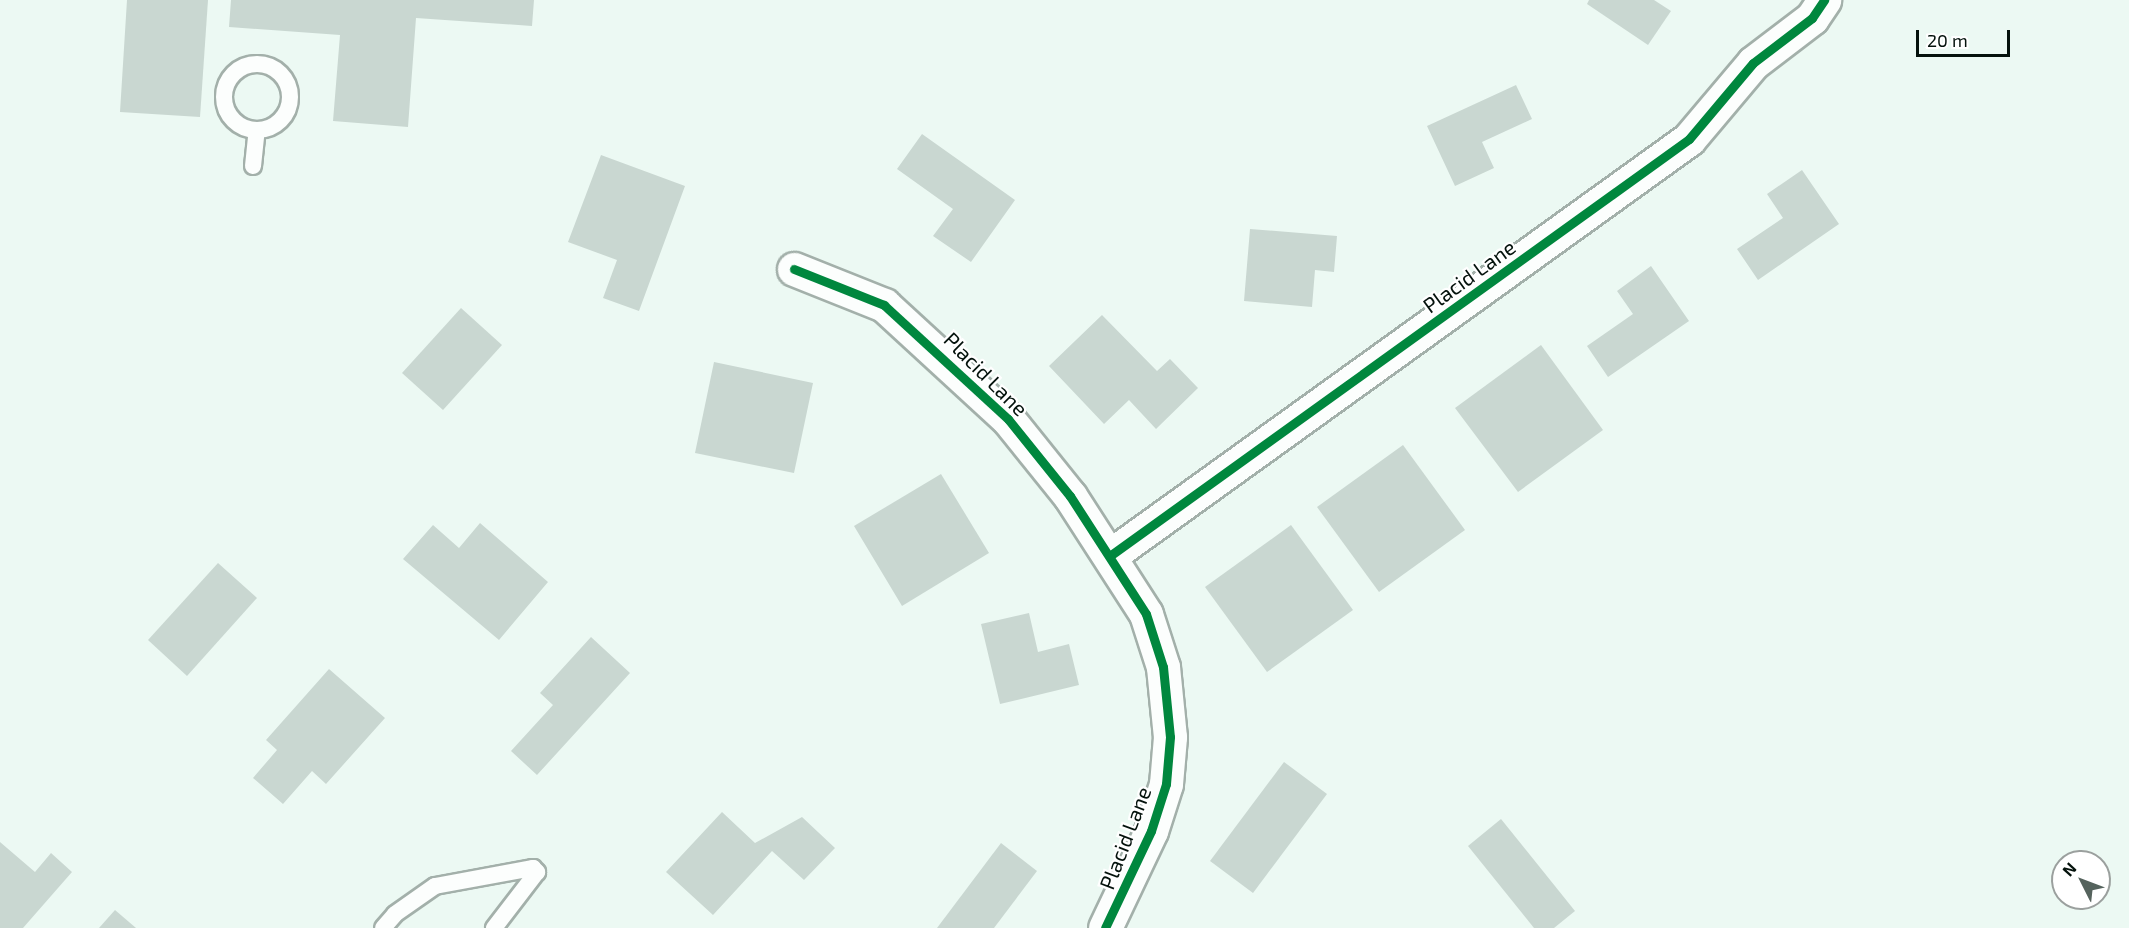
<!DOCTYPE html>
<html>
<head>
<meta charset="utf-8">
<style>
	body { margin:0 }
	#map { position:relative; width:2129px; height:928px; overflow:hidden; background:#ecf9f3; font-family:"Exo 2",sans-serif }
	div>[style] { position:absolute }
	.building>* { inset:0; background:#c9d7d1 }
	.roads { filter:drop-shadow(2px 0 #a3b0aa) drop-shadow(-2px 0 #a3b0aa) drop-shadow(0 2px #a3b0aa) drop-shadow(0 -2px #a3b0aa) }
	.lane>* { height:16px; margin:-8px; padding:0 8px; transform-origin:8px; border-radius:8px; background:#fcfefd }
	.lane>.ring { margin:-8px; padding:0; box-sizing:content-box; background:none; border:16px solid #fcfefd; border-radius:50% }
	.street>* { height:33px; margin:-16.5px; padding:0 16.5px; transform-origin:16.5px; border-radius:16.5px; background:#fcfefd }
	.cycleway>* { height:9px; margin:-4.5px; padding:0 4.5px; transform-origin:4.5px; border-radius:4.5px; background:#00873e }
	span { translate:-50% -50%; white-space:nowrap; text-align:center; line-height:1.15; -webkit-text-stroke:4.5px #fff; paint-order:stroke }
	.street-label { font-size:21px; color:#04120c }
	.north { position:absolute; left:2051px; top:850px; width:60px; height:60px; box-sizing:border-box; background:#fff; border:2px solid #9ba09e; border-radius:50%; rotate:312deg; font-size:16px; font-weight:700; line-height:24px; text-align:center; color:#04120c }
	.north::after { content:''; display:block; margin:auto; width:21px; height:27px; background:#55635d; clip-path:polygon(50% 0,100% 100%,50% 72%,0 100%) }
	.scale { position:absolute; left:1916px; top:30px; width:94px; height:27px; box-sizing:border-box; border:3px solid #04120c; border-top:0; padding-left:8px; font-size:18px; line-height:21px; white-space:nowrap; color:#04120c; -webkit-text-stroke:4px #fff; paint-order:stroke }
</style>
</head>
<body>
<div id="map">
	<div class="building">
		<div style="clip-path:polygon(127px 0,208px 0,200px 117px,120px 112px)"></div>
		<div style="clip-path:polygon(231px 0,534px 0,532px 26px,416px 18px,408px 127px,333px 121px,340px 35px,229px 27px)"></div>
		<div style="clip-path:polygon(1589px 0,1654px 0,1671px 11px,1648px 45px,1587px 4px)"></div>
		<div style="clip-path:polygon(1516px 85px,1532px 119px,1482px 142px,1494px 168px,1455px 186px,1427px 126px)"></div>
		<div style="clip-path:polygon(922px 134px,1015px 200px,971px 262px,933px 236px,953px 209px,897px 169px)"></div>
		<div style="clip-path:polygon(601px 155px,685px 186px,639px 311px,603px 298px,617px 260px,568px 242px)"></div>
		<div style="clip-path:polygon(1802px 170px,1839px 224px,1758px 280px,1737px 249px,1783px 218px,1767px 194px)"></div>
		<div style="clip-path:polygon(1250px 229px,1337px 236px,1334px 272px,1315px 270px,1312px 307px,1244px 301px)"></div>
		<div style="clip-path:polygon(1651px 266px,1689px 321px,1608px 377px,1587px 346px,1633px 314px,1617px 291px)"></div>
		<div style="clip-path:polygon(461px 308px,502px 345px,443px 410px,402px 373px)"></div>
		<div style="clip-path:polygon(1102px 315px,1157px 371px,1170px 359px,1198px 388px,1156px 429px,1129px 400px,1104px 424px,1049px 366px)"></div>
		<div style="clip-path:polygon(1541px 345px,1603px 430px,1518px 492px,1455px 408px)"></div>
		<div style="clip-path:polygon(714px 362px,813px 383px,794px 473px,695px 453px)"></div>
		<div style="clip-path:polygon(1403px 445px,1465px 530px,1379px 592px,1317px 507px)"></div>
		<div style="clip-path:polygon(941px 474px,989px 553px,902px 606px,854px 526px)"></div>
		<div style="clip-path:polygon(480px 523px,548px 582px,499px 640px,403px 559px,433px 525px,459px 548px)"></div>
		<div style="clip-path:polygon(1291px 525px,1353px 610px,1267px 672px,1205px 587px)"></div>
		<div style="clip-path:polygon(218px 563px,257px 598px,187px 676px,148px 640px)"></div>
		<div style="clip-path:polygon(1029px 613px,1038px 652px,1069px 644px,1079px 685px,1000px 704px,981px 624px)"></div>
		<div style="clip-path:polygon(591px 637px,630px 673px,537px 775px,511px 751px,553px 705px,540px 693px)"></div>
		<div style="clip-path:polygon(329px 669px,385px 718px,326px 784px,312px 771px,283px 804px,253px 778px,277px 750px,266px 740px)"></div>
		<div style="clip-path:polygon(1284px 762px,1327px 794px,1253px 893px,1210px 861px)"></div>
		<div style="clip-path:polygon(722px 812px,755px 843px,802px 817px,835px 848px,804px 880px,772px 851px,713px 915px,666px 872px)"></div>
		<div style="clip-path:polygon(1501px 819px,1575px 911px,1554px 928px,1534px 928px,1468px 846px)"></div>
		<div style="clip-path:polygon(0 842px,35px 872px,51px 853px,72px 872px,23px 928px,0 928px)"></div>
		<div style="clip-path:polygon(1001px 843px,1037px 871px,994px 928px,937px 928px)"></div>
		<div style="clip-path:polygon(115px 910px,136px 928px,99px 928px)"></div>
	</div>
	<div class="roads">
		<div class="lane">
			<div class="ring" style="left:224px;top:64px;width:50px;height:50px"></div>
			<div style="left:253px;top:166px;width:36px;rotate:-84deg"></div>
			<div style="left:383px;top:928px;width:18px;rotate:-49deg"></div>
			<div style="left:395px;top:914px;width:49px;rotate:-35deg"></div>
			<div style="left:435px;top:886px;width:100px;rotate:-10.4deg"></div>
			<div style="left:533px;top:868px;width:6px;rotate:45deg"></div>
			<div style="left:537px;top:872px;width:71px;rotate:127.5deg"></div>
		</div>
		<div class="street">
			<div style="left:794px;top:269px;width:97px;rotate:21.8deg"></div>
			<div style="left:884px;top:305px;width:168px;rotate:42.6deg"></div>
			<div style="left:1008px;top:419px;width:99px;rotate:51.2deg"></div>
			<div style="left:1070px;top:496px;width:140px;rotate:57.2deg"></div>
			<div style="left:1146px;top:614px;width:56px;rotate:72.2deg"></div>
			<div style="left:1163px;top:667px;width:70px;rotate:84.3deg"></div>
			<div style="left:1170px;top:737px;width:47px;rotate:94.9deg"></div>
			<div style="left:1166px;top:784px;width:49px;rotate:107.7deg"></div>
			<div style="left:1151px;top:831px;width:107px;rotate:115.4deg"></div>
			<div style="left:1111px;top:555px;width:712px;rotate:-35.74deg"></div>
			<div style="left:1689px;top:139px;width:99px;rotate:-49.9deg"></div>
			<div style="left:1753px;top:63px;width:74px;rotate:-37.3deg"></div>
			<div style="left:1812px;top:18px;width:22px;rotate:-56deg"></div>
		</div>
	</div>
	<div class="cycleway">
		<div style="left:794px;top:269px;width:97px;rotate:21.8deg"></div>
		<div style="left:884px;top:305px;width:168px;rotate:42.6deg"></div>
		<div style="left:1008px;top:419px;width:99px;rotate:51.2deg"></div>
		<div style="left:1070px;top:496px;width:140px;rotate:57.2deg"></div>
		<div style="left:1146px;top:614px;width:56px;rotate:72.2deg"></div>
		<div style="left:1163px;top:667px;width:70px;rotate:84.3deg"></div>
		<div style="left:1170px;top:737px;width:47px;rotate:94.9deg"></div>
		<div style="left:1166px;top:784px;width:49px;rotate:107.7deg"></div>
		<div style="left:1151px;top:831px;width:107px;rotate:115.4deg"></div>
		<div style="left:1111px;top:555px;width:712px;rotate:-35.74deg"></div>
		<div style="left:1689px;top:139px;width:99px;rotate:-49.9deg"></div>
		<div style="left:1753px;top:63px;width:74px;rotate:-37.3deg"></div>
		<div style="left:1812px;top:18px;width:22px;rotate:-56deg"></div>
	</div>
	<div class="street-label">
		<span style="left:1469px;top:276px;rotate:-36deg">Placid Lane</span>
		<span style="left:986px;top:374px;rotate:45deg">Placid Lane</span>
		<span style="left:1125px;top:838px;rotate:-69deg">Placid Lane</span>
	</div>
	<div class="north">N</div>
	<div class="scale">20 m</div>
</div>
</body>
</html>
